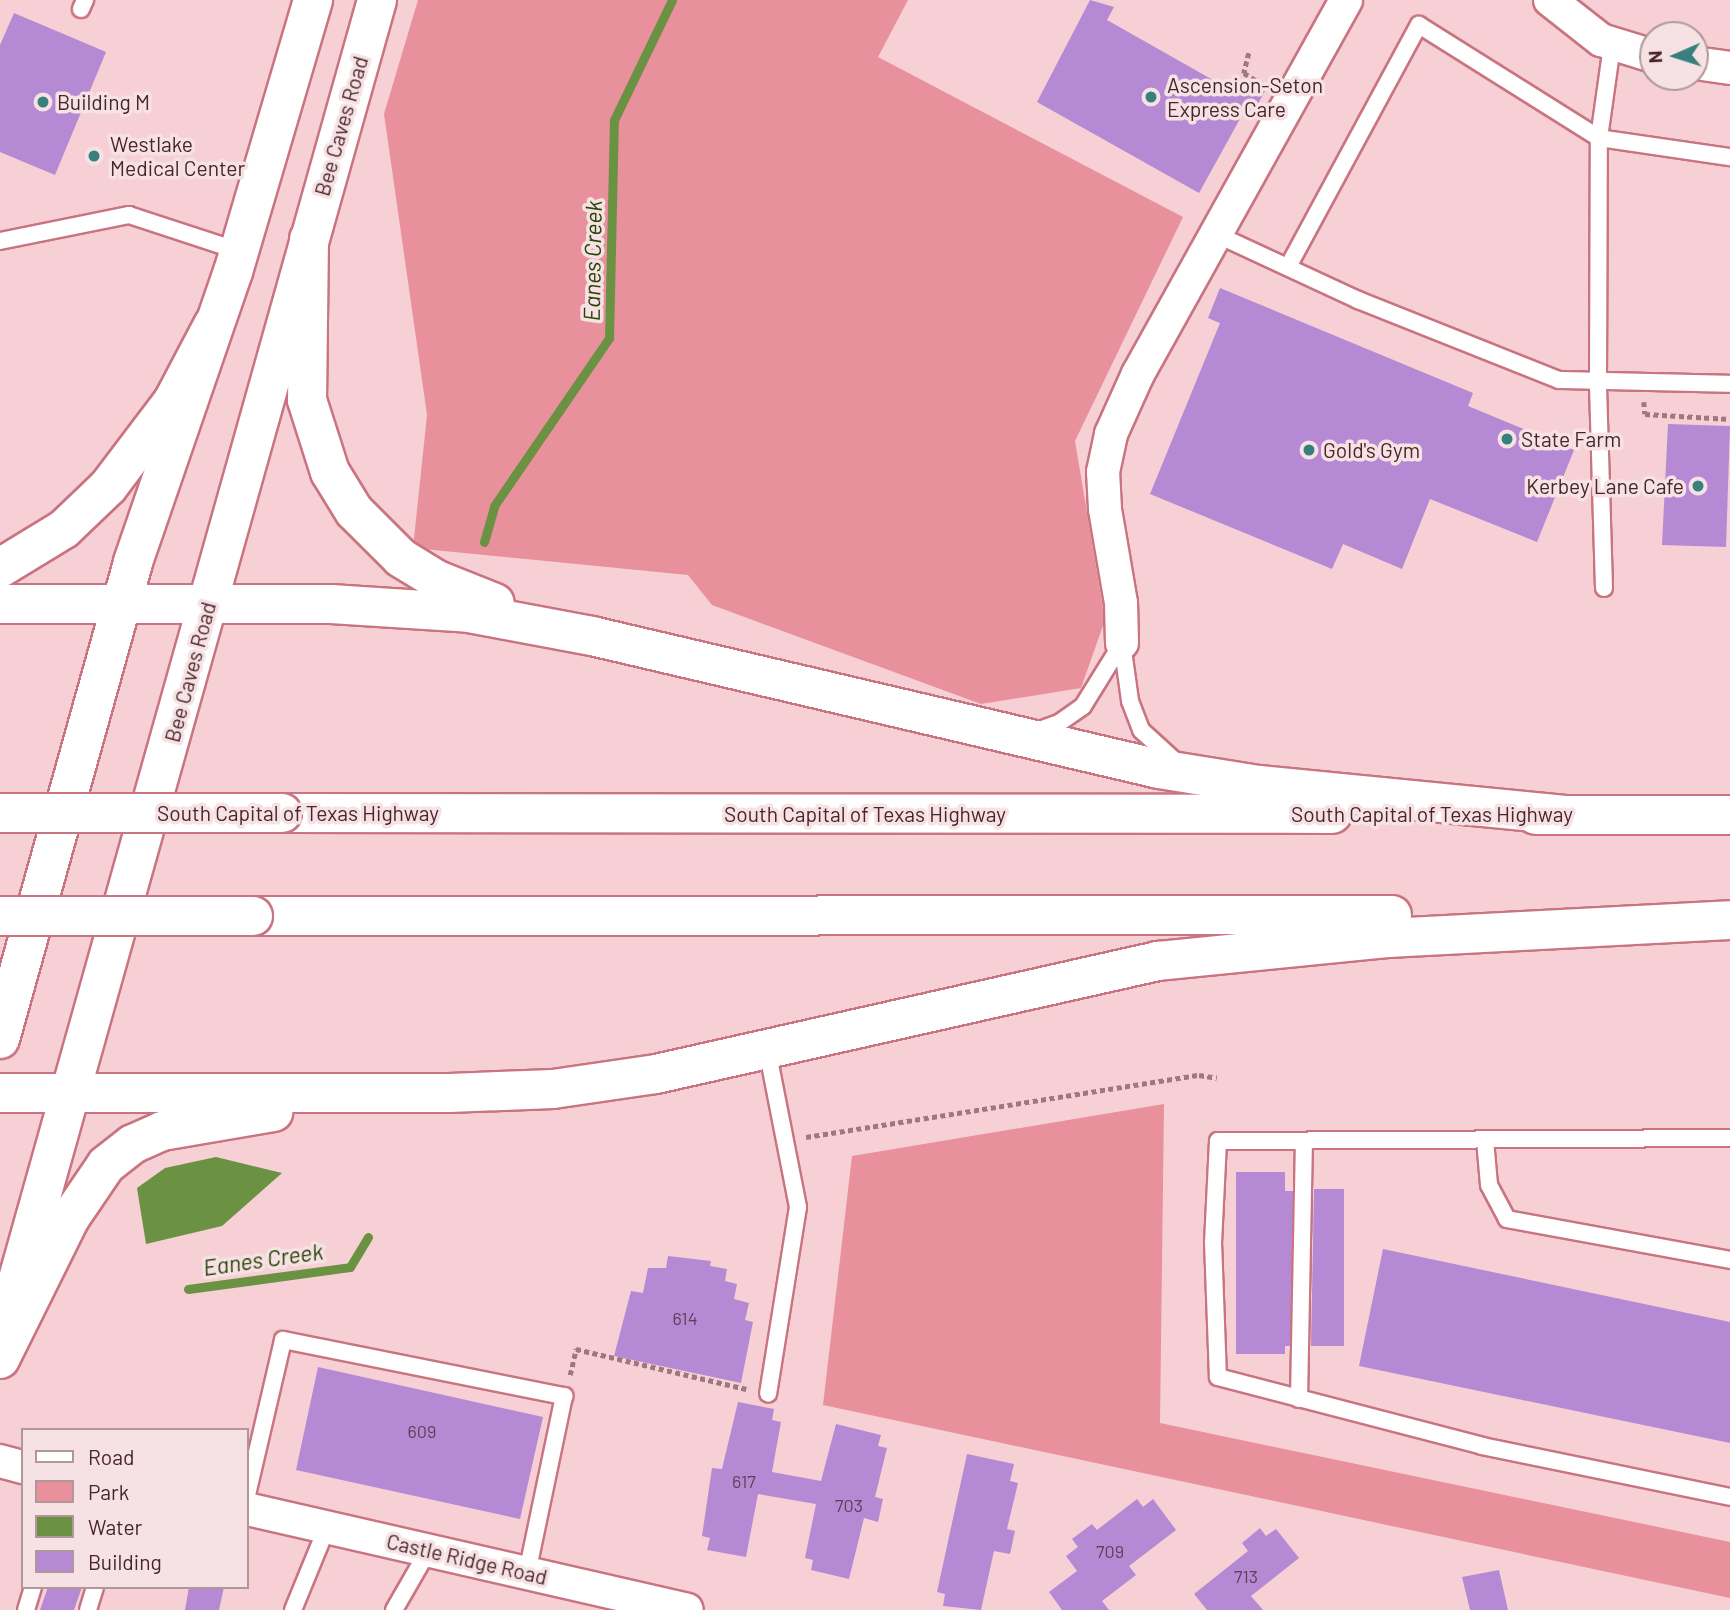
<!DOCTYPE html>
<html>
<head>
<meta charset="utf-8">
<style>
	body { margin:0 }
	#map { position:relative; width:1730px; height:1610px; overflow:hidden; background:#f6d0d4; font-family:Barlow,sans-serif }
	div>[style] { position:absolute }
	.green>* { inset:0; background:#e9909d }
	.water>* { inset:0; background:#6b9142 }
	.stream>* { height:9px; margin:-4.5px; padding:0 4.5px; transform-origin:4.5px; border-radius:4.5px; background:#6b9142 }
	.building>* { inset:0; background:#b689d4 }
	.path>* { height:4.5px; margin-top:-2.25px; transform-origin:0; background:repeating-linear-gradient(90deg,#9d787d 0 5px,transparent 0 8.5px) }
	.roads { filter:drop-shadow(2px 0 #c97481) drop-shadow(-2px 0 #c97481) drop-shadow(0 2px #c97481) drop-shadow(0 -2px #c97481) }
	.service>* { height:16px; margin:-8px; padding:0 8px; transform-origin:8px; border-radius:8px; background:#fff }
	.minor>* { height:32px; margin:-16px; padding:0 16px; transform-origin:16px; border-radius:16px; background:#fff }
	.primary>* { height:38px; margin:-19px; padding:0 19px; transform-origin:19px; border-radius:19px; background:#fff }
	.trunk>* { height:38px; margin:-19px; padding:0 19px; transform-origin:19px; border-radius:19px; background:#fff }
	.bridges { filter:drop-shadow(2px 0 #c97481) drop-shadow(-2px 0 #c97481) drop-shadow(0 2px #c97481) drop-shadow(0 -2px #c97481) }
	.trunk-bridge>* { height:38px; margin:-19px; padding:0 19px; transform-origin:19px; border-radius:19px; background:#fff }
	.dots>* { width:19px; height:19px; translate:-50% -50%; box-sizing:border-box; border:4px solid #f6e2e4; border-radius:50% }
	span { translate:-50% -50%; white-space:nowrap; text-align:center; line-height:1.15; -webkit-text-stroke:7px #f6e2e4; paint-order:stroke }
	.number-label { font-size:18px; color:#643e55 }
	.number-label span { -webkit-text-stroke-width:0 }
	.poi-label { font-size:21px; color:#49252b }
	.left { translate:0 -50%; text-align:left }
	.right { translate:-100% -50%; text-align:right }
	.street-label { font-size:21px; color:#49252b }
	.water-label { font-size:23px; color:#2a4307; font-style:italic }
	.legend { position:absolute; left:21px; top:1428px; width:228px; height:161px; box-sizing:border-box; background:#f6e2e4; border:2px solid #b1969a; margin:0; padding:9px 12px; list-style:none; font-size:21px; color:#49252b }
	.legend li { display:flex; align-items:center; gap:14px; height:35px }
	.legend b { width:35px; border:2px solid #b1969a }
	.north { position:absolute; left:1639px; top:21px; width:70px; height:70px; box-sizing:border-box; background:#f6e2e4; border:2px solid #b1969a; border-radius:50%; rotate:267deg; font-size:19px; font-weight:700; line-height:28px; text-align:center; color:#49252b }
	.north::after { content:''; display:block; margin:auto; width:24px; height:32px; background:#38807d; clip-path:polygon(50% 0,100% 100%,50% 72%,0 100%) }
</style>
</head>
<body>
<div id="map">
	<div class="green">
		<div style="clip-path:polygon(418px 0,908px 0,878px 57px,1183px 217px,1075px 441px,1105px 620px,1081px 688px,981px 704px,712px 605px,688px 575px,413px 548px,427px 415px,384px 114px)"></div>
		<div style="clip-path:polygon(1164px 1104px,1160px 1423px,1730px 1542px,1730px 1598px,823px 1405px,852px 1156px)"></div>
	</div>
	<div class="water">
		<div style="clip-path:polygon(216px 1157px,282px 1173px,222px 1226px,146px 1244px,137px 1188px,165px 1168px)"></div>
	</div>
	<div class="stream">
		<div style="left:484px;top:542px;width:37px;rotate:-74deg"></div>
		<div style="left:494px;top:506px;width:204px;rotate:-55.6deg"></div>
		<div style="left:609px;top:338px;width:218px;rotate:-88.7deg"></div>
		<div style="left:614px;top:120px;width:133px;rotate:-64.2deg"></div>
		<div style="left:188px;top:1289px;width:163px;rotate:-7.7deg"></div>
		<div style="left:350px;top:1267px;width:35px;rotate:-59deg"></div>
	</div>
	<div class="building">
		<div style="clip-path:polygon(1090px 0,1114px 7px,1107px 20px,1236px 93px,1244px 79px,1265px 91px,1253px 113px,1246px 108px,1199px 193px,1037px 102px)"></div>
		<div style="clip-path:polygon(14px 13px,106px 52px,55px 175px,0 152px,0 45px)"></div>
		<div style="clip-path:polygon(1220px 288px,1473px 393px,1468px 406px,1574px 450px,1537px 542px,1430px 499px,1402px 569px,1343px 544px,1332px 569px,1150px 494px,1220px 323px,1208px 318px)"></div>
		<div style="clip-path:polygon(1668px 424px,1730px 426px,1726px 547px,1662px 545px)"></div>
		<div style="clip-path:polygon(1236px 1172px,1285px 1172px,1285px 1191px,1293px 1191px,1290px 1346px,1285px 1346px,1285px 1354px,1236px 1354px)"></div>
		<div style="clip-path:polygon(1314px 1189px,1344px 1189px,1344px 1346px,1311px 1346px)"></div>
		<div style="clip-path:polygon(1383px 1249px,1730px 1322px,1730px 1443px,1359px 1366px)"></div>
		<div style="clip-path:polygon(668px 1256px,711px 1261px,710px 1266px,727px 1269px,725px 1281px,737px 1284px,734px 1299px,749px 1303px,745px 1320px,753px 1322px,741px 1383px,614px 1356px,631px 1291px,643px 1293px,648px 1268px,666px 1268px)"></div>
		<div style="clip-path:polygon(318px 1367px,543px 1417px,520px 1519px,296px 1470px)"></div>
		<div style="clip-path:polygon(738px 1402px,774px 1409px,772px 1420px,781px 1422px,772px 1472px,821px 1481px,836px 1424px,881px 1435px,878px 1446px,887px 1448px,875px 1497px,883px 1499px,878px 1522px,864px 1518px,849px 1579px,811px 1570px,813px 1560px,805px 1558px,816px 1504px,758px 1494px,746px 1557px,707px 1550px,710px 1538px,702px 1536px,712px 1468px,722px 1469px)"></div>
		<div style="clip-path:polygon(967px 1454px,1014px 1464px,1010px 1481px,1018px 1483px,1007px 1529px,1015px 1531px,1010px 1554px,994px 1551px,981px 1610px,943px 1606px,945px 1594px,937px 1592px)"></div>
		<div style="clip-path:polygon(1137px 1499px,1143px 1507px,1153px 1499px,1176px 1530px,1129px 1566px,1136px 1575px,1102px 1601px,1109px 1610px,1062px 1610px,1049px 1592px,1077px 1571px,1066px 1556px,1078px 1547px,1072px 1539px,1092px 1524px,1097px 1530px)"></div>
		<div style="clip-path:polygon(1260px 1528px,1266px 1536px,1276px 1529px,1299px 1558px,1251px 1596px,1263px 1610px,1207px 1610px,1194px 1594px,1248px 1551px,1242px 1543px)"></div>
		<div style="clip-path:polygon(1499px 1570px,1508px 1610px,1470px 1610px,1462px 1577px)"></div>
		<div style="clip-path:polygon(48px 1587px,82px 1587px,74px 1610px,40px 1610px)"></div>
		<div style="clip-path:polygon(189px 1587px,224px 1587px,219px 1610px,185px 1610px)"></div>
	</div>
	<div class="path">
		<div style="left:1249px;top:53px;width:21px;rotate:104deg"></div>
		<div style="left:1244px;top:73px;width:26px;rotate:32deg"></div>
		<div style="left:1644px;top:402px;width:12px;rotate:85deg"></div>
		<div style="left:1645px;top:414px;width:85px;rotate:3.4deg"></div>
		<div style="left:806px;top:1137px;width:398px;rotate:-9deg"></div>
		<div style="left:1199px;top:1075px;width:18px;rotate:9deg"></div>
		<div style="left:570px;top:1375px;width:27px;rotate:-77deg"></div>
		<div style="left:576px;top:1349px;width:175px;rotate:13.2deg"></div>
	</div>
	<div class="roads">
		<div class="service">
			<div style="left:81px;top:9px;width:10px;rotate:-66deg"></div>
			<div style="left:1216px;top:234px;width:157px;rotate:24.9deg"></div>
			<div style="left:1358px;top:300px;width:216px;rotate:21.7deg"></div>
			<div style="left:1559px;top:380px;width:171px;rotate:1.3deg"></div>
			<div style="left:0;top:241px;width:132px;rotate:-11.4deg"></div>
			<div style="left:129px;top:215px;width:116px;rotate:18.1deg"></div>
			<div style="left:1289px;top:265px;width:273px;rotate:-61.6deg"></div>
			<div style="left:1419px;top:25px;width:213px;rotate:32.1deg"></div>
			<div style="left:1599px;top:138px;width:132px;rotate:8.3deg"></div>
			<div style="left:1604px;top:588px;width:206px;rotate:-91.7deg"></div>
			<div style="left:1598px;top:382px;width:244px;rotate:-89.8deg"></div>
			<div style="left:1599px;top:138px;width:93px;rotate:-82deg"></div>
			<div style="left:1122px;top:643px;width:59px;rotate:82.1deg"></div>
			<div style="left:1130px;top:701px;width:31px;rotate:69deg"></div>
			<div style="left:1141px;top:730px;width:46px;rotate:42.4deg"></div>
			<div style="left:1034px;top:732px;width:27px;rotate:-20deg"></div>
			<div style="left:1059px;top:723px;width:29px;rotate:-35deg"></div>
			<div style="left:1083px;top:706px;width:74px;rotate:-58.2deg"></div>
			<div style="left:767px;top:1049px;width:161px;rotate:78.9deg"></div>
			<div style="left:798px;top:1207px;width:189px;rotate:99.1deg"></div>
			<div style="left:1730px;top:1138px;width:512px;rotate:179.66deg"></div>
			<div style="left:1218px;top:1141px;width:101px;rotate:92.8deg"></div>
			<div style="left:1213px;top:1242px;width:135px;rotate:87.9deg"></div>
			<div style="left:1218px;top:1377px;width:273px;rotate:14.6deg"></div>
			<div style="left:1482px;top:1446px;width:253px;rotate:11.6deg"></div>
			<div style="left:1485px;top:1140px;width:45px;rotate:84.9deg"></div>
			<div style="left:1489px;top:1185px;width:38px;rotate:62deg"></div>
			<div style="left:1507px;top:1219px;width:227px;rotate:10.4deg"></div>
			<div style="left:1299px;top:1399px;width:258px;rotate:-88.9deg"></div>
			<div style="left:247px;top:1495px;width:159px;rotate:-76.9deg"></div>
			<div style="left:283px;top:1340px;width:287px;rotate:11.3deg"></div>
			<div style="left:564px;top:1396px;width:181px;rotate:101.8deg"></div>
			<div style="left:26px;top:1610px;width:24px;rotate:-73deg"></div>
			<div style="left:88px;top:1610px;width:24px;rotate:-73deg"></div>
			<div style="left:293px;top:1610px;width:90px;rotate:-67.7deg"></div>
			<div style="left:394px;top:1610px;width:68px;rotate:-60deg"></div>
		</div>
		<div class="minor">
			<div style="left:1550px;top:0;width:65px;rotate:38.1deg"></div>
			<div style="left:1601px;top:40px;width:54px;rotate:17.1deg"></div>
			<div style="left:1695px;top:63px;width:35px;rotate:8deg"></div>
			<div style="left:1122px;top:643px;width:40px;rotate:-91.4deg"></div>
			<div style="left:1121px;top:603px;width:95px;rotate:-99.7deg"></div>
			<div style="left:1105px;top:509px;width:37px;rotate:-93deg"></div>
			<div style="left:1103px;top:472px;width:39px;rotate:-78deg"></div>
			<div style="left:1111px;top:434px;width:66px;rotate:-65.8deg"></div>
			<div style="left:1138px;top:374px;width:428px;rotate:-60.9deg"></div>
			<div style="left:0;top:1461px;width:24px;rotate:15deg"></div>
			<div style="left:247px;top:1509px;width:451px;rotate:12.9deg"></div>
		</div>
		<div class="primary">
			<div style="left:0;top:1039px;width:495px;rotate:-74.4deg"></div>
			<div style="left:133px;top:562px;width:307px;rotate:-71deg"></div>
			<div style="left:233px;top:272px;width:284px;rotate:-73.6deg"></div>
			<div style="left:4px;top:1329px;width:1380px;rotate:-74.32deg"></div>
		</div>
		<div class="trunk">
			<div style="left:309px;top:239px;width:161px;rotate:90.7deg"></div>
			<div style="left:307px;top:400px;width:76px;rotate:72.3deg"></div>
			<div style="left:330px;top:472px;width:46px;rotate:58.4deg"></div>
			<div style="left:354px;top:511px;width:66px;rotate:45deg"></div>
			<div style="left:401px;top:558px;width:42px;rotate:31.4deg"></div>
			<div style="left:437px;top:580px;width:62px;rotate:21.6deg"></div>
			<div style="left:0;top:568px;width:75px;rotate:-31.4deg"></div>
			<div style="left:64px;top:529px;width:61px;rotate:-43.7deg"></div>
			<div style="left:108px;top:487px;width:108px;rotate:-52.9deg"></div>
			<div style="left:173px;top:401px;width:86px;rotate:-62.2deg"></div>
			<div style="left:0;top:604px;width:331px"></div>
			<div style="left:331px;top:604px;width:138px;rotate:3.7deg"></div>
			<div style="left:469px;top:613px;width:125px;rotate:10.6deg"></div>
			<div style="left:592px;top:636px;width:582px;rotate:13.2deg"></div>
			<div style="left:1159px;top:769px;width:101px;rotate:9.1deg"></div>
			<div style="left:1259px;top:785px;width:305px;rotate:5.6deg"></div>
			<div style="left:282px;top:813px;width:1050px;rotate:0.05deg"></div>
			<div style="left:1536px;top:815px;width:194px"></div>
			<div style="left:253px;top:916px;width:1139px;rotate:-0.05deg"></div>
			<div style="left:0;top:1093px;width:449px"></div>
			<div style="left:449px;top:1093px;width:104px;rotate:-2.2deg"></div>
			<div style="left:553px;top:1089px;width:104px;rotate:-8.3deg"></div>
			<div style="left:656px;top:1074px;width:515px;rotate:-12.69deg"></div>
			<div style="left:1158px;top:961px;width:231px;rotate:-5.7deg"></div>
			<div style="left:1388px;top:938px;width:342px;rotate:-3deg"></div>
			<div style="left:0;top:1359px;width:157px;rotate:-63.6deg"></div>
			<div style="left:70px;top:1218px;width:64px;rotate:-55.8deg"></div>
			<div style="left:106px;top:1165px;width:34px;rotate:-38deg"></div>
			<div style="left:133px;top:1144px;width:32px;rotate:-24deg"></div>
			<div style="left:162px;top:1131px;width:113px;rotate:-9.7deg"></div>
		</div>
	</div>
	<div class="bridges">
		<div class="trunk-bridge">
			<div style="left:0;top:813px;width:282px"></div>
			<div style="left:0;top:916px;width:253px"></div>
		</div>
	</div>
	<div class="dots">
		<div style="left:1151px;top:97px;background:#38807d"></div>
		<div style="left:43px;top:102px;background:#38807d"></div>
		<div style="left:94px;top:156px;background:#38807d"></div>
		<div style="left:1507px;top:439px;background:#38807d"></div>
		<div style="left:1309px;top:450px;background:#38807d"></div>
		<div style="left:1698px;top:486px;background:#38807d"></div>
	</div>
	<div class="number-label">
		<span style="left:685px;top:1318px">614</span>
		<span style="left:422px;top:1431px">609</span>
		<span style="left:744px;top:1481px">617</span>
		<span style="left:849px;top:1505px">703</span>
		<span style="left:1110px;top:1551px">709</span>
		<span style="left:1246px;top:1576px">713</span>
	</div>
	<div class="poi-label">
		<span class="left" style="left:1167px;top:97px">Ascension-Seton<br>Express Care</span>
		<span class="left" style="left:57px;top:102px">Building M</span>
		<span class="left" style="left:110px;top:156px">Westlake<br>Medical Center</span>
		<span class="left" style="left:1521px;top:439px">State Farm</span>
		<span class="left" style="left:1323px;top:450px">Gold's Gym</span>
		<span class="right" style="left:1684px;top:486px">Kerbey Lane Cafe</span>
	</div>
	<div class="street-label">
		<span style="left:341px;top:126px;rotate:-74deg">Bee Caves Road</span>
		<span style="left:190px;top:672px;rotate:-75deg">Bee Caves Road</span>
		<span style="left:298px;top:813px">South Capital of Texas Highway</span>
		<span style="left:865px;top:814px">South Capital of Texas Highway</span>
		<span style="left:1432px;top:814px">South Capital of Texas Highway</span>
		<span style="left:467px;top:1559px;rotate:13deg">Castle Ridge Road</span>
	</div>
	<div class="water-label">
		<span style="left:592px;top:261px;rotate:-89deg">Eanes Creek</span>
		<span style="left:263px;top:1259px;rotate:-8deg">Eanes Creek</span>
	</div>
	<ul class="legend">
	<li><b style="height:9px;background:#fff"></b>Road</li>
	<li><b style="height:19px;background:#e9909d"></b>Park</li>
	<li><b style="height:19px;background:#6b9142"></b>Water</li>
	<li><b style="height:19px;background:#b689d4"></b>Building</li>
	</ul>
	<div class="north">N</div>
</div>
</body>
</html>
